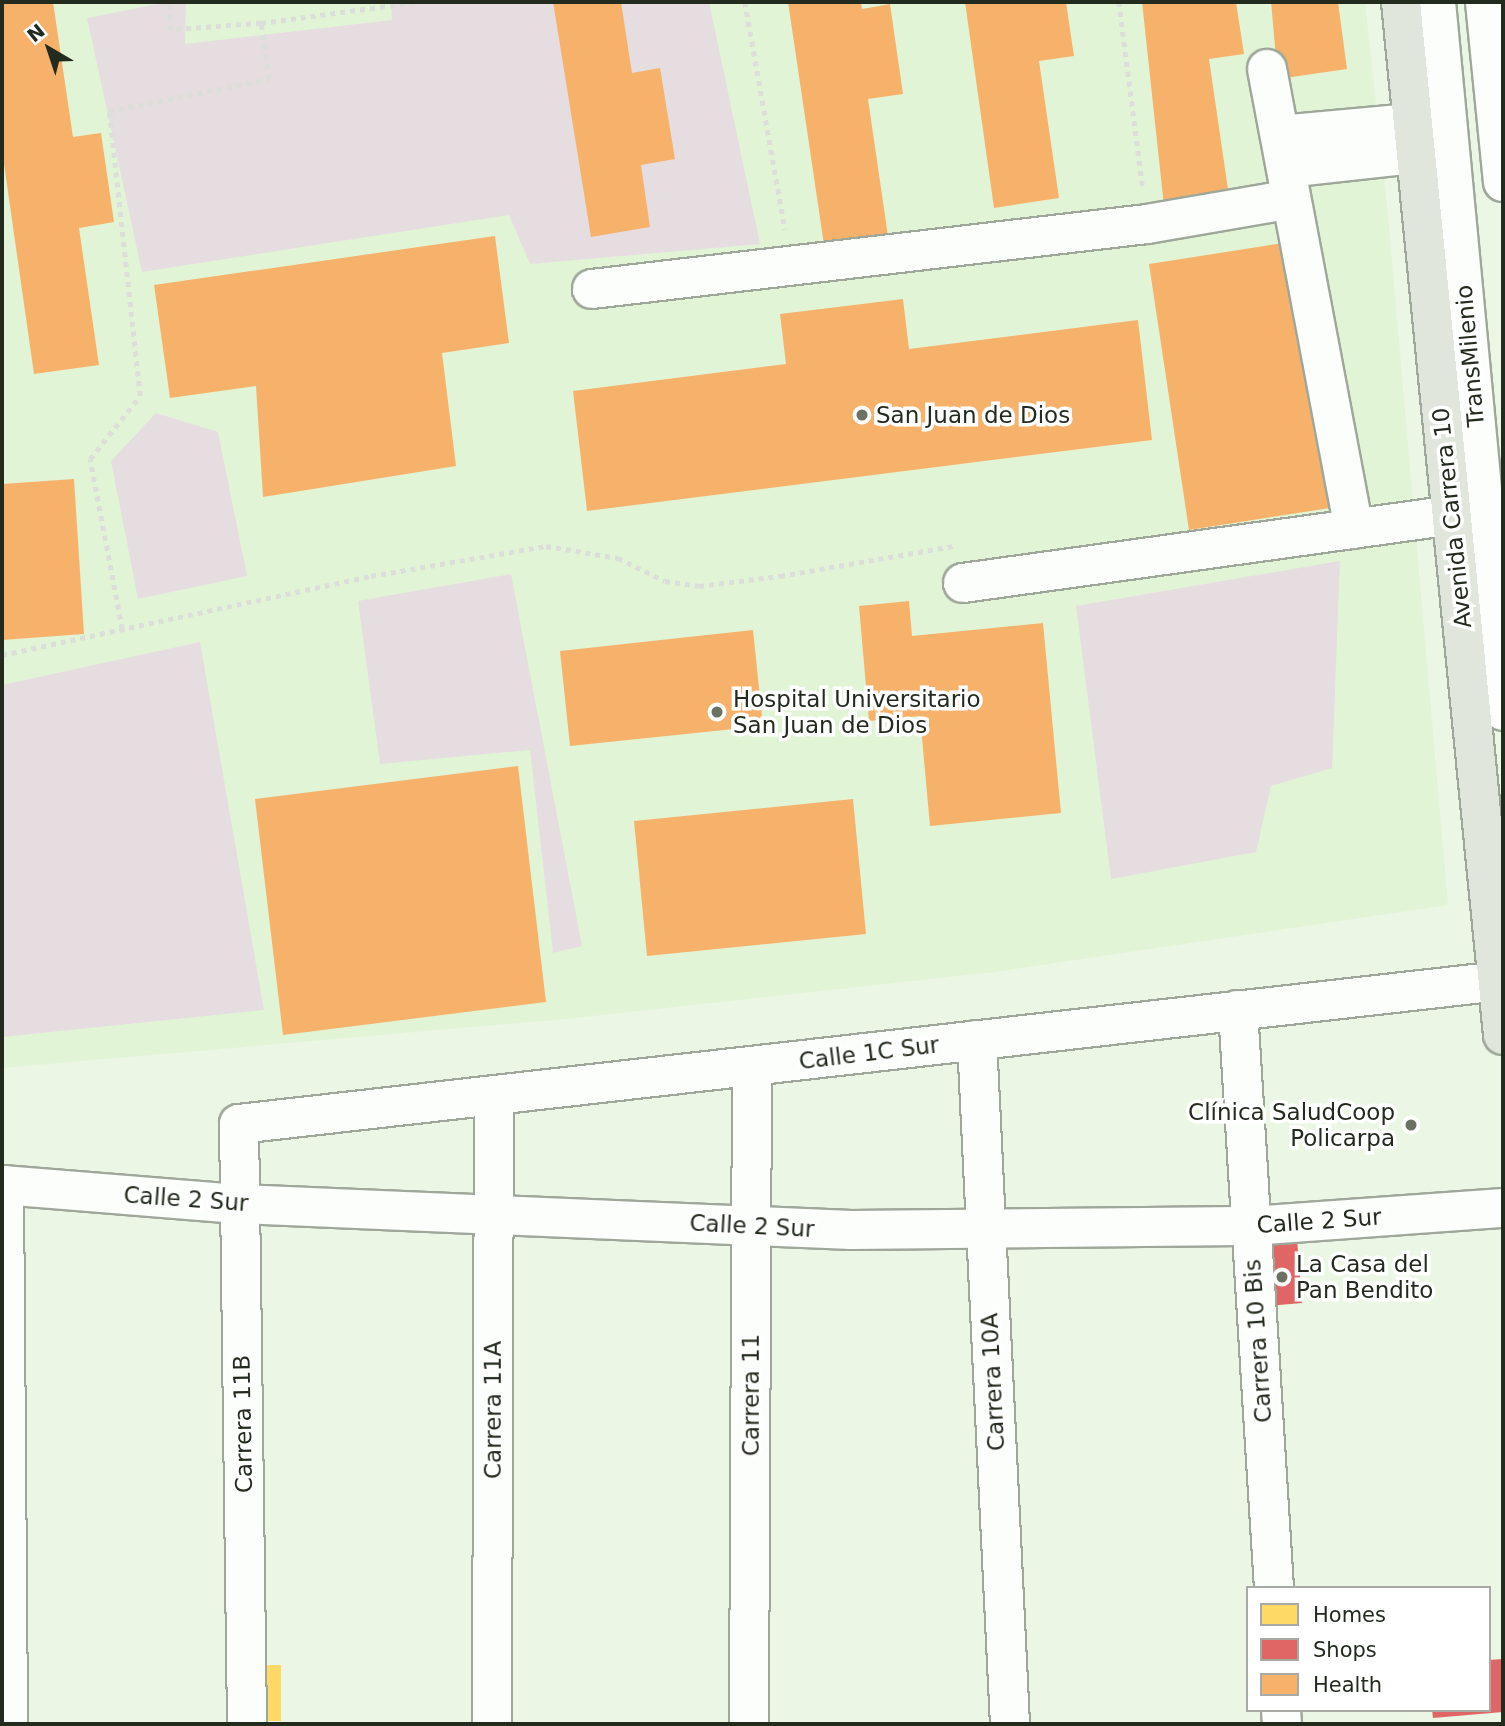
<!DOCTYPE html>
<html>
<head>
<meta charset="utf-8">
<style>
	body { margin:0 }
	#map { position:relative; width:1505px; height:1726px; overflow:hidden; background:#ebf6e4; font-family:"DejaVu Sans",sans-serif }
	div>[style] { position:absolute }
	.built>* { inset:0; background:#e2f4d6 }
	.green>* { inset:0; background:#e6dde1 }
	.homes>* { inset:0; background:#ffd966 }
	.shops>* { inset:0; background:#e06666 }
	.health>* { inset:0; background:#f6b26b }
	.path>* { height:4.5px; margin-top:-2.25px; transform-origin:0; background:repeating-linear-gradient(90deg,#dbded9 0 5px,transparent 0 10px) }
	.roads { filter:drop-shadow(2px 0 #9fa79a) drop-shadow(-2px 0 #9fa79a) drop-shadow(0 2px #9fa79a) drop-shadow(0 -2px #9fa79a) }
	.minor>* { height:38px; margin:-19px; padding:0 19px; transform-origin:19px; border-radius:19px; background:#fcfefb }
	.major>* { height:38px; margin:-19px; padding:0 19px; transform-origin:19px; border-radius:19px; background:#e0e6db }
	.dots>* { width:19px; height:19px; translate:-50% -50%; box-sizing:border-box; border:4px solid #fff; border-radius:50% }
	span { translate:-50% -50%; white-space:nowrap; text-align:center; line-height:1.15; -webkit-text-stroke:7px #fff; paint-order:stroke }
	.street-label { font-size:23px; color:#232b1e }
	.poi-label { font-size:23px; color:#232b1e }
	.left { translate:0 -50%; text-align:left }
	.right { translate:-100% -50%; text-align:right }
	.frame { position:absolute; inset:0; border:4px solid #232b1e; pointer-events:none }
	.legend { position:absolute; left:1246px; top:1586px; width:245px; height:126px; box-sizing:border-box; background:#fff; border:2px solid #a7aaa5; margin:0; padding:9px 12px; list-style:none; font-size:21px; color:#232b1e }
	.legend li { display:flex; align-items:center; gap:14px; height:35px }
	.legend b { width:35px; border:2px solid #a7aaa5 }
	.north { position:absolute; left:14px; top:14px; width:70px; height:70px; -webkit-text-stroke:5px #fff; paint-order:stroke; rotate:321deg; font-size:19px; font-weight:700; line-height:28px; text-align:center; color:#232b1e }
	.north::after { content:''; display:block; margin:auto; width:24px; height:32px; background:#232b1e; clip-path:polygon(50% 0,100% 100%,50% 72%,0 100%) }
</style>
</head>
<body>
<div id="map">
	<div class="built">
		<div style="clip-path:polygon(2px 2px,1365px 2px,1388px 215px,1448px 905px,994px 972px,566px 1019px,2px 1068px)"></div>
	</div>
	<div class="green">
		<div style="clip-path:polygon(167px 2px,186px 2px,185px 44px,392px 20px,391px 2px,709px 2px,760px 244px,530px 264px,509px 215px,142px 272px,87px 18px)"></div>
		<div style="clip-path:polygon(156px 413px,218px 432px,247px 576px,138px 599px,111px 461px)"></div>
		<div style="clip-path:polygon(1340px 561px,1332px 768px,1271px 786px,1256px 852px,1111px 879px,1076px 606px)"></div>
		<div style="clip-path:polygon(511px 574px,582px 946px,553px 953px,530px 750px,380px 764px,358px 601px)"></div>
		<div style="clip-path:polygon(200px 642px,264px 1010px,2px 1037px,2px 685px)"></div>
	</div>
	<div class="homes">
		<div style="clip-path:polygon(247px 1665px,281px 1665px,281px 1721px,248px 1721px)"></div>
	</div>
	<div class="shops">
		<div style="clip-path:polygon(1297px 1239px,1302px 1303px,1266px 1306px,1266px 1241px)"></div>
		<div style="clip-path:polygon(1503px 1659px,1503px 1712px,1433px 1718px,1432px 1710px,1489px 1710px,1489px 1660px)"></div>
	</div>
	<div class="health">
		<div style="clip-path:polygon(2px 2px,53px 2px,73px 137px,101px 133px,114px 222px,79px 228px,99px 365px,34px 374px,2px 150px)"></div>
		<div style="clip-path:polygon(553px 2px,621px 2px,632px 73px,660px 68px,675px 159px,641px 165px,650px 227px,591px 237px)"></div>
		<div style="clip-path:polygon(788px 2px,861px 2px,862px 9px,890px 4px,903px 94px,868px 99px,888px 236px,824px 245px)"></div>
		<div style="clip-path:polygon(965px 2px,1066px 2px,1074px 56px,1039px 61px,1059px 198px,994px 208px)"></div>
		<div style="clip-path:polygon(1142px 2px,1236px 2px,1244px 54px,1209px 59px,1229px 196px,1164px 206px)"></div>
		<div style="clip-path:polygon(1271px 2px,1338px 2px,1347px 69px,1278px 79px)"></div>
		<div style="clip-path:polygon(495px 236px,509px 343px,442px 353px,456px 466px,263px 497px,256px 386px,170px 398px,154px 285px)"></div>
		<div style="clip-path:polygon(1290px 242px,1330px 508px,1189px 530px,1149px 264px)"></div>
		<div style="clip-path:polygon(903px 299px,909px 349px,1138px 320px,1152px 440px,587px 511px,573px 391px,786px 364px,780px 314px)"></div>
		<div style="clip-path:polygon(74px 479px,84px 634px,2px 640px,2px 484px)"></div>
		<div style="clip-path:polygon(909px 601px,912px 636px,1043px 623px,1061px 813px,930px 826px,920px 716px,869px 721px,859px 606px)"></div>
		<div style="clip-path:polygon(753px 630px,763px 726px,570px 746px,560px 651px)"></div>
		<div style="clip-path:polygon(518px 766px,546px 1002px,283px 1035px,255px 799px)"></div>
		<div style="clip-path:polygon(853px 799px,866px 934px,647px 956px,634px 821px)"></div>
	</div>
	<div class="path">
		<div style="left:745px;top:2px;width:231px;rotate:80deg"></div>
		<div style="left:1119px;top:2px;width:189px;rotate:82.7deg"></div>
		<div style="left:261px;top:23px;width:156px;rotate:-7.7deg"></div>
		<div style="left:122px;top:629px;width:173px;rotate:-100.7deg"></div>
		<div style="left:90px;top:459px;width:80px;rotate:-51.6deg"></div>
		<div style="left:140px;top:396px;width:287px;rotate:-96.2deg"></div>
		<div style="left:109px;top:111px;width:163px;rotate:-11.3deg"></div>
		<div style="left:269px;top:79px;width:57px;rotate:-98.1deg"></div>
		<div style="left:261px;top:23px;width:91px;rotate:175.6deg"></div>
		<div style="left:170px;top:30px;width:28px;rotate:-92deg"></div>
		<div style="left:2px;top:655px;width:377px;rotate:-12.1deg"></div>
		<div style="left:371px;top:576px;width:178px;rotate:-9.7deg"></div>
		<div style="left:546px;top:546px;width:73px;rotate:9.5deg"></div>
		<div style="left:618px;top:558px;width:52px;rotate:26.1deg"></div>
		<div style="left:665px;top:581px;width:34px;rotate:8deg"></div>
		<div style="left:699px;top:586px;width:82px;rotate:-7deg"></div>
		<div style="left:780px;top:576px;width:176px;rotate:-9.8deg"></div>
	</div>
	<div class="roads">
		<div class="minor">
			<div style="left:1436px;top:2px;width:712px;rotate:84.6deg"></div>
			<div style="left:1485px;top:2px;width:181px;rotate:84.3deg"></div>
			<div style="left:1267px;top:69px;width:468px;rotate:79.3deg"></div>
			<div style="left:1280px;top:135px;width:132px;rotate:-5.2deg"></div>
			<div style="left:1286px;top:168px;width:130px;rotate:-6.2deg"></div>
			<div style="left:592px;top:289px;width:559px;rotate:-6.68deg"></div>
			<div style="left:1147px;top:224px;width:146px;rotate:-9.8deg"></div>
			<div style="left:963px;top:583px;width:494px;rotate:-7.9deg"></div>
			<div style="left:1238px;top:1010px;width:579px;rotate:86.44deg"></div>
			<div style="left:977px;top:1040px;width:685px;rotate:87.24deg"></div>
			<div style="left:2px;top:1185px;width:239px;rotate:4.6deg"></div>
			<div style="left:240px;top:1204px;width:612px;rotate:2.44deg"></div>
			<div style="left:851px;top:1230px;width:400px;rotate:-0.6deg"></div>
			<div style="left:1251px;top:1226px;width:253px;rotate:-4.1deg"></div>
			<div style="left:4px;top:1185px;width:539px;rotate:89.57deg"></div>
			<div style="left:1281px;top:1710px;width:14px;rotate:86deg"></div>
			<div style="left:247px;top:1724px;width:600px;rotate:-90.76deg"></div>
			<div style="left:239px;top:1124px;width:1268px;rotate:-6.47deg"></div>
			<div style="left:492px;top:1724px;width:629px;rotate:-89.82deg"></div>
			<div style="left:749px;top:1724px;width:658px;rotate:-89.74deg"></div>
		</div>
		<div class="major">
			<div style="left:1401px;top:2px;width:1038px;rotate:84.36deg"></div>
		</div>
	</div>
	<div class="dots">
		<div style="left:862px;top:415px;background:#697263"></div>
		<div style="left:717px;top:712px;background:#697263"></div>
		<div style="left:1411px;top:1125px;background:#697263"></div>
		<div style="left:1282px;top:1277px;background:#697263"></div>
	</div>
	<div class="street-label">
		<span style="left:1470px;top:356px;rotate:-95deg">TransMilenio</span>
		<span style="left:1452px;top:518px;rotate:-96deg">Avenida Carrera 10</span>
		<span style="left:869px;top:1053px;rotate:-7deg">Calle 1C Sur</span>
		<span style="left:186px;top:1199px;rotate:4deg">Calle 2 Sur</span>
		<span style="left:1319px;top:1221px;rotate:-4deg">Calle 2 Sur</span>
		<span style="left:752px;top:1226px;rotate:3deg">Calle 2 Sur</span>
		<span style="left:1258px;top:1341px;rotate:-94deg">Carrera 10 Bis</span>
		<span style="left:993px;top:1382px;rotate:-93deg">Carrera 10A</span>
		<span style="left:751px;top:1395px;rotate:-90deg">Carrera 11</span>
		<span style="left:493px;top:1410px;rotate:-90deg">Carrera 11A</span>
		<span style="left:243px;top:1424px;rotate:-91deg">Carrera 11B</span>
	</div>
	<div class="poi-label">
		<span class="left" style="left:876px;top:415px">San Juan de Dios</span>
		<span class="left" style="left:733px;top:712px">Hospital Universitario<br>San Juan de Dios</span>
		<span class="right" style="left:1395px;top:1125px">Clínica SaludCoop<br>Policarpa</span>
		<span class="left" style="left:1296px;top:1277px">La Casa del<br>Pan Bendito</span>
	</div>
	<div class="frame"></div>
	<ul class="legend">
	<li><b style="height:19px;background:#ffd966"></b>Homes</li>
	<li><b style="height:19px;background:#e06666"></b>Shops</li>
	<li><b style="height:19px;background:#f6b26b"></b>Health</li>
	</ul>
	<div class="north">N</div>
</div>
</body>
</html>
